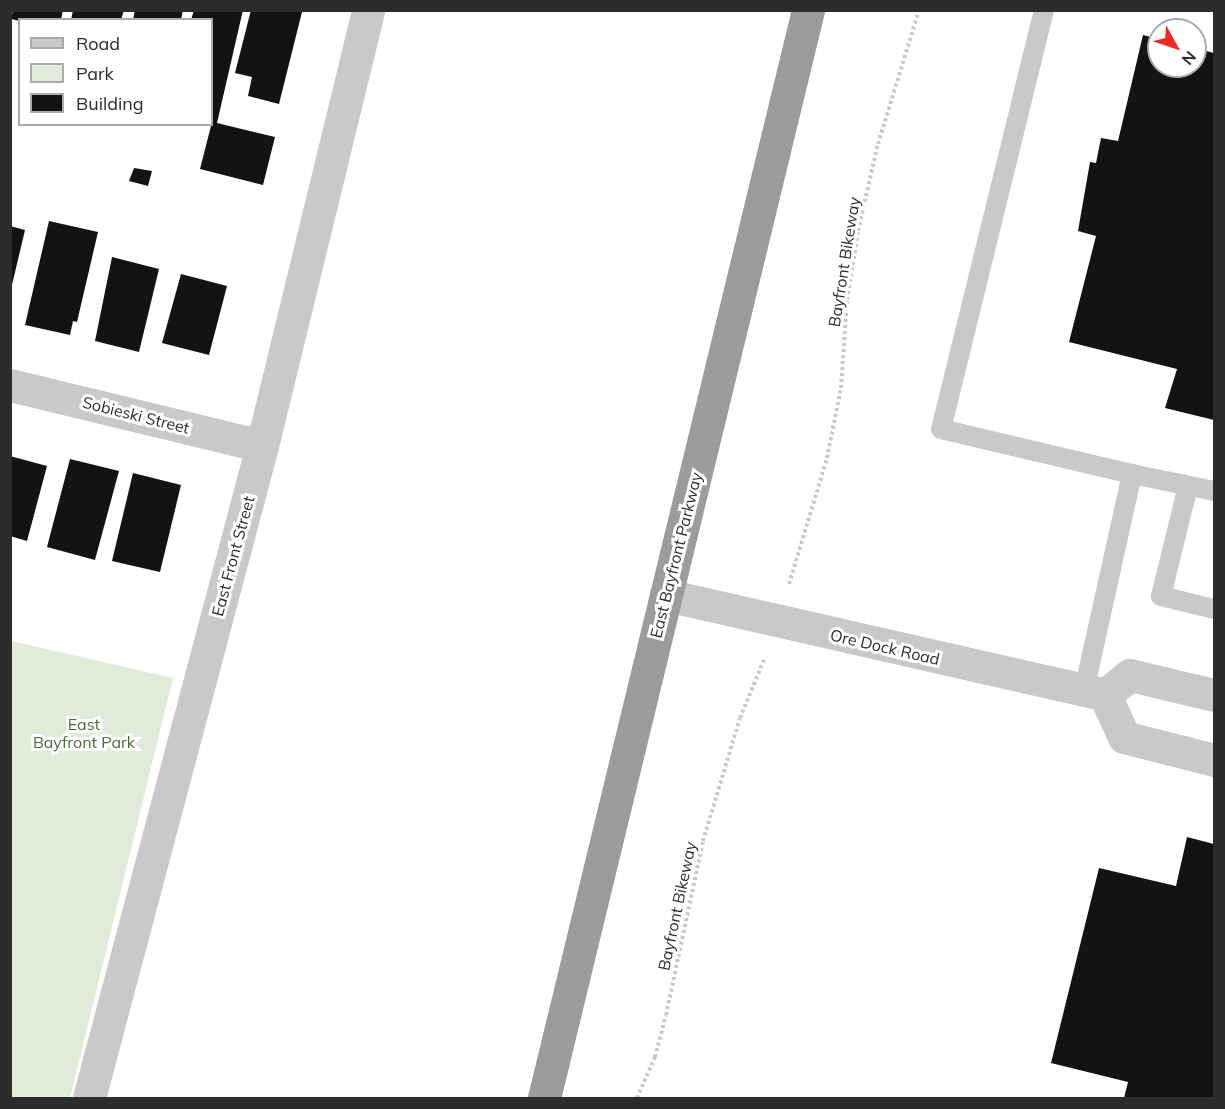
<!DOCTYPE html>
<html>
<head>
<meta charset="utf-8">
<style>
	body { margin:0 }
	#map { position:relative; width:1225px; height:1109px; overflow:hidden; background:#fff; font-family:Mulish,sans-serif }
	div>[style] { position:absolute }
	.green>* { inset:0; background:#e1ebd9 }
	.building>* { inset:0; background:#131313 }
	.path>* { height:4px; margin-top:-2px; transform-origin:0; background:repeating-linear-gradient(90deg,#c9c9c9 0 3px,transparent 0 6px) }
	.service>* { height:20px; margin:-10px; padding:0 10px; transform-origin:10px; border-radius:10px; background:#c9c9c9 }
	.minor>* { height:33px; margin:-16.5px; padding:0 16.5px; transform-origin:16.5px; border-radius:16.5px; background:#c9c9c9 }
	.trunk>* { height:33px; margin:-16.5px; padding:0 16.5px; transform-origin:16.5px; border-radius:16.5px; background:#9c9c9c }
	span { translate:-50% -50%; white-space:nowrap; text-align:center; line-height:1.15; -webkit-text-stroke:6px #fff; paint-order:stroke }
	.street-label { font-size:16px; color:#2c2c2c }
	.park-label { font-size:16px; color:#4b6a38 }
	.frame { position:absolute; inset:0; border:12px solid #2c2c2c; pointer-events:none }
	.legend { position:absolute; left:18px; top:18px; width:195px; height:108px; box-sizing:border-box; background:#fff; border:2px solid #ababab; margin:0; padding:8px 10px; list-style:none; font-size:18px; color:#2c2c2c }
	.legend li { display:flex; align-items:center; gap:12px; height:30px }
	.legend b { width:30px; border:2px solid #ababab }
	.north { position:absolute; left:1147px; top:18px; width:60px; height:60px; box-sizing:border-box; background:#fff; border:2px solid #ababab; border-radius:50%; rotate:130deg; font-size:16px; font-weight:700; line-height:24px; text-align:center; color:#2c2c2c }
	.north::after { content:''; display:block; margin:auto; width:21px; height:27px; background:#ed2925; clip-path:polygon(50% 0,100% 100%,50% 72%,0 100%) }
</style>
</head>
<body>
<div id="map">
	<div class="green">
		<div style="clip-path:polygon(11px 641px,173px 678px,70px 1098px,11px 1098px)"></div>
	</div>
	<div class="building">
		<div style="clip-path:polygon(13px 10px,63px 10px,61px 20px,20px 21px,11px 19px)"></div>
		<div style="clip-path:polygon(73px 10px,124px 10px,121px 20px,71px 20px)"></div>
		<div style="clip-path:polygon(135px 10px,183px 10px,181px 20px,133px 20px)"></div>
		<div style="clip-path:polygon(194px 10px,243px 10px,217px 123px,275px 137px,263px 185px,200px 169px,212px 122px,212px 20px,191px 20px)"></div>
		<div style="clip-path:polygon(251px 10px,302px 12px,279px 104px,248px 96px,252px 77px,235px 73px)"></div>
		<div style="clip-path:polygon(1143px 35px,1159px 39px,1159px 66px,1195px 66px,1195px 48px,1214px 53px,1214px 420px,1165px 408px,1177px 369px,1069px 342px,1096px 236px,1078px 231px,1090px 162px,1096px 163px,1101px 138px,1118px 141px)"></div>
		<div style="clip-path:polygon(134px 168px,152px 171px,148px 186px,129px 181px)"></div>
		<div style="clip-path:polygon(49px 221px,98px 232px,77px 322px,73px 321px,70px 335px,25px 325px)"></div>
		<div style="clip-path:polygon(10px 226px,25px 230px,11px 289px,10px 289px)"></div>
		<div style="clip-path:polygon(112px 257px,159px 269px,139px 352px,95px 341px)"></div>
		<div style="clip-path:polygon(181px 274px,227px 286px,209px 355px,162px 343px)"></div>
		<div style="clip-path:polygon(10px 456px,47px 466px,27px 541px,10px 536px)"></div>
		<div style="clip-path:polygon(70px 459px,119px 471px,95px 560px,47px 547px)"></div>
		<div style="clip-path:polygon(133px 473px,181px 485px,160px 572px,112px 561px)"></div>
		<div style="clip-path:polygon(1187px 837px,1214px 844px,1214px 1098px,1124px 1098px,1128px 1082px,1051px 1063px,1099px 868px,1176px 886px)"></div>
	</div>
	<div class="path">
		<div style="left:789px;top:584px;width:132px;rotate:-73.2deg"></div>
		<div style="left:827px;top:458px;width:71px;rotate:-78.7deg"></div>
		<div style="left:841px;top:388px;width:88px;rotate:-86.1deg"></div>
		<div style="left:847px;top:300px;width:70px;rotate:-80.9deg"></div>
		<div style="left:858px;top:231px;width:89px;rotate:-77.1deg"></div>
		<div style="left:878px;top:144px;width:140px;rotate:-73deg"></div>
		<div style="left:637px;top:1098px;width:45px;rotate:-66.3deg"></div>
		<div style="left:655px;top:1057px;width:43px;rotate:-75.3deg"></div>
		<div style="left:666px;top:1015px;width:178px;rotate:-78deg"></div>
		<div style="left:703px;top:841px;width:128px;rotate:-73.3deg"></div>
		<div style="left:740px;top:718px;width:66px;rotate:-67.7deg"></div>
	</div>
	<div class="service">
		<div style="left:1044px;top:10px;width:431px;rotate:103.8deg"></div>
		<div style="left:941px;top:429px;width:196px;rotate:13.3deg"></div>
		<div style="left:1132px;top:474px;width:221px;rotate:102.5deg"></div>
		<div style="left:1132px;top:474px;width:84px;rotate:11.7deg"></div>
		<div style="left:1188px;top:486px;width:113px;rotate:103.8deg"></div>
		<div style="left:1161px;top:596px;width:55px;rotate:13.8deg"></div>
	</div>
	<div class="minor">
		<div style="left:10px;top:385px;width:259px;rotate:13.6deg"></div>
		<div style="left:666px;top:595px;width:450px;rotate:12.8deg"></div>
		<div style="left:1105px;top:695px;width:32px;rotate:-39deg"></div>
		<div style="left:1130px;top:675px;width:86px;rotate:13.4deg"></div>
		<div style="left:1105px;top:695px;width:46px;rotate:65.7deg"></div>
		<div style="left:1124px;top:737px;width:93px;rotate:14.3deg"></div>
		<div style="left:89px;top:1098px;width:675px;rotate:-75.14deg"></div>
		<div style="left:262px;top:446px;width:449px;rotate:-76.3deg"></div>
	</div>
	<div class="trunk">
		<div style="left:544px;top:1098px;width:1120px;rotate:-76.36deg"></div>
	</div>
	<div class="street-label">
		<span style="left:844px;top:262px;rotate:-81deg">Bayfront Bikeway</span>
		<span style="left:136px;top:415px;rotate:14deg">Sobieski Street</span>
		<span style="left:676px;top:555px;rotate:-76deg">East Bayfront Parkway</span>
		<span style="left:233px;top:556px;rotate:-75deg">East Front Street</span>
		<span style="left:885px;top:647px;rotate:13deg">Ore Dock Road</span>
		<span style="left:677px;top:906px;rotate:-78deg">Bayfront Bikeway</span>
	</div>
	<div class="park-label">
		<span style="left:84px;top:733px">East<br>Bayfront Park</span>
	</div>
	<div class="frame"></div>
	<ul class="legend">
	<li><b style="height:8px;background:#c9c9c9"></b>Road</li>
	<li><b style="height:16px;background:#e1ebd9"></b>Park</li>
	<li><b style="height:16px;background:#131313"></b>Building</li>
	</ul>
	<div class="north">N</div>
</div>
</body>
</html>
